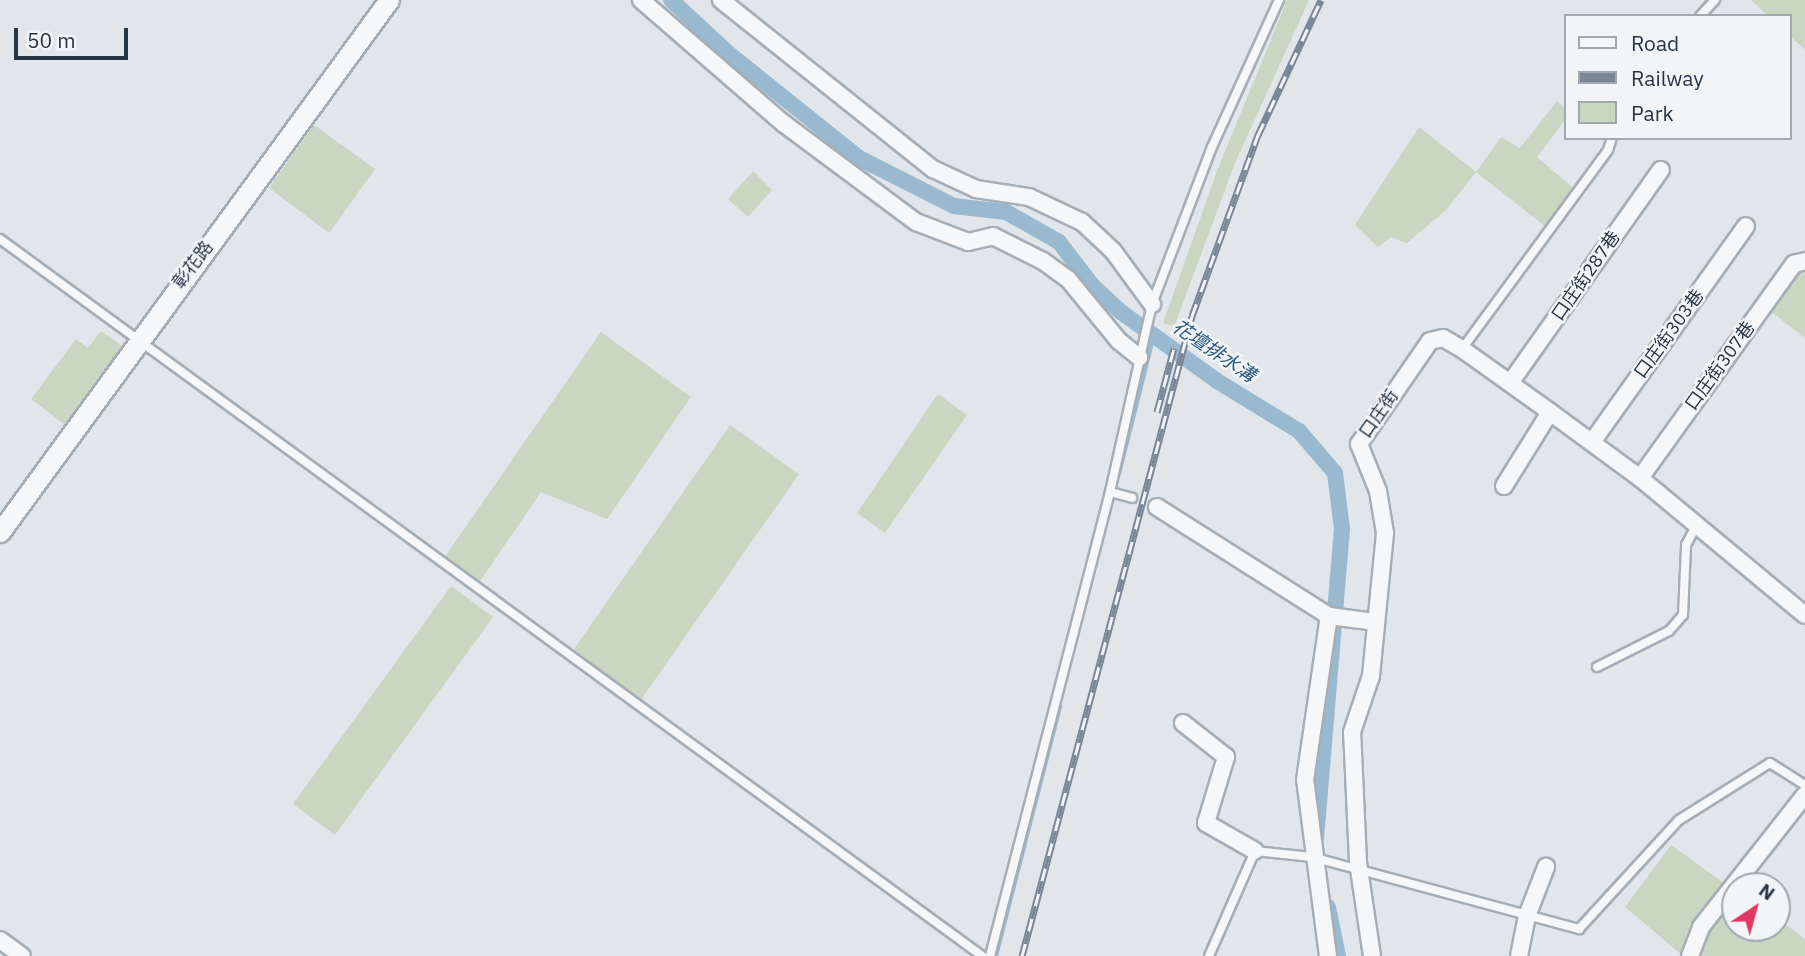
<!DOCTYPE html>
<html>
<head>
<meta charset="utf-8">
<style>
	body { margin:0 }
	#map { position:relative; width:1805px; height:956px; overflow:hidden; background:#e1e6eb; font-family:"IBM Plex Sans","Noto Sans TC",sans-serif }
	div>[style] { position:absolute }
	.green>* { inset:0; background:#c9d6c1 }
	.stream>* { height:4.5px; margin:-2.25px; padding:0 2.25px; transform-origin:2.25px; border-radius:2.25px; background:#98b9cf }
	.canal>* { height:16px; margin:-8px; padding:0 8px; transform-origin:8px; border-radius:8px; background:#98b9cf }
	.roads { filter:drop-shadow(2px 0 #a5aeb6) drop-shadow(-2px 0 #a5aeb6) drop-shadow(0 2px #a5aeb6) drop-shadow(0 -2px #a5aeb6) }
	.service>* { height:8px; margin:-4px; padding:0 4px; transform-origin:4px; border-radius:4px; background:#f5f7f9 }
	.minor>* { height:16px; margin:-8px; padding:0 8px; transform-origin:8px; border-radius:8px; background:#f5f7f9 }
	.tertiary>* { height:19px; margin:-9.5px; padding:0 9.5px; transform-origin:9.5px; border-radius:9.5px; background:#f5f7f9 }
	.rail>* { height:7px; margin-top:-3.5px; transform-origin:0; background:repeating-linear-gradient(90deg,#f1f5f8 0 13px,#798797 0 26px); box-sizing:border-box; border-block:2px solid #798797 }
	span { translate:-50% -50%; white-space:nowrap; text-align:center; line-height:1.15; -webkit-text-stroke:5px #f1f5f8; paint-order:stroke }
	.street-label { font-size:18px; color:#273645 }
	.water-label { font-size:19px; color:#2c5a7e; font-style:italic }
	.legend { position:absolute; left:1564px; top:14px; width:228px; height:126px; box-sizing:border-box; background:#f1f5f8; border:2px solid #a0a9b0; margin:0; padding:9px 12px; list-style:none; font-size:21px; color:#273645 }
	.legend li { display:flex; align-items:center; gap:14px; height:35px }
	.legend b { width:35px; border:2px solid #a0a9b0 }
	.north { position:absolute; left:1721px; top:872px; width:70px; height:70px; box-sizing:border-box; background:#f1f5f8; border:2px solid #a0a9b0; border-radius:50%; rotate:36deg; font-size:19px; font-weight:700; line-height:28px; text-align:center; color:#273645 }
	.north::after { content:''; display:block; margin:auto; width:24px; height:32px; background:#de3964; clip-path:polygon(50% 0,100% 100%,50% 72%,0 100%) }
	.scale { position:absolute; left:14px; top:28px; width:114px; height:32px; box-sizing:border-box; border:4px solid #273645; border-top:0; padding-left:9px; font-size:21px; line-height:24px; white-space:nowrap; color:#273645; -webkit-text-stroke:5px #f1f5f8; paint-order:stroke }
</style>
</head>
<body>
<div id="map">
	<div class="green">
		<div style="clip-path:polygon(1287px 0,1309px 0,1235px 163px,1174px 327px,1163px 323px,1217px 171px)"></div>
		<div style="clip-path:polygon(1751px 0,1805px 0,1805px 50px,1789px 35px,1789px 16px,1768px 16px)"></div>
		<div style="clip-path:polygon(1557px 101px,1565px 108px,1565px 120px,1537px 157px,1578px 192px,1551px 231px,1476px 172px,1446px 210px,1407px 243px,1391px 237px,1378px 247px,1355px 225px,1419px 127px,1476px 172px,1501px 137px,1520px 148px)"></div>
		<div style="clip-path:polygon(314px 125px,375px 169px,329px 233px,269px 188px)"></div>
		<div style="clip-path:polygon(753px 171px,772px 190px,748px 217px,728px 199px)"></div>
		<div style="clip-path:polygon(1805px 250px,1805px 338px,1764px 306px)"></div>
		<div style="clip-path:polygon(101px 331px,126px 349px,72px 430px,31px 399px,76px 339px,88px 348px)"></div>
		<div style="clip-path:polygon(601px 332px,691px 397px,607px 519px,541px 492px,478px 584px,444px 558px)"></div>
		<div style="clip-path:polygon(938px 394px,967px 415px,885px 533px,857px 513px)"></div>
		<div style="clip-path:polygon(730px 425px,799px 474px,640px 701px,574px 649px)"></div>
		<div style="clip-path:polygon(451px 586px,493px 617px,335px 835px,293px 804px)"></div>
		<div style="clip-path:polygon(1671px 845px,1735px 891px,1735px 928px,1777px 928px,1777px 918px,1805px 939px,1805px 956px,1683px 956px,1625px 907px)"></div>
	</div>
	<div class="stream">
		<div style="left:1118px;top:474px;width:143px;rotate:-75.9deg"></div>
		<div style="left:995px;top:956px;width:258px;rotate:-75.6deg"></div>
	</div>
	<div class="canal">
		<div style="left:671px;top:0;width:78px;rotate:42.9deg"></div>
		<div style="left:728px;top:53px;width:168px;rotate:38.7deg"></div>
		<div style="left:859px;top:158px;width:106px;rotate:26.8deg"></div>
		<div style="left:954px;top:206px;width:52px;rotate:6.6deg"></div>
		<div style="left:1006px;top:212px;width:61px;rotate:29.5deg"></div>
		<div style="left:1059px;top:242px;width:54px;rotate:52.5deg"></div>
		<div style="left:1092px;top:285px;width:40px;rotate:43deg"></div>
		<div style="left:1121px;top:312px;width:118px;rotate:35.7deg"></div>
		<div style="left:1217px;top:381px;width:96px;rotate:31.4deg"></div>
		<div style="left:1299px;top:431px;width:55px;rotate:49.4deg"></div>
		<div style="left:1335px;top:473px;width:56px;rotate:82.9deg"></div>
		<div style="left:1342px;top:529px;width:309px;rotate:94.8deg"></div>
		<div style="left:1328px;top:907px;width:50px;rotate:78.5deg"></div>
	</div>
	<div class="roads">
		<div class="service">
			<div style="left:1700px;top:16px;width:22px;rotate:-47deg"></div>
			<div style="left:0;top:239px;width:1216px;rotate:36.13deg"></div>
			<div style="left:1462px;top:349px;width:247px;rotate:-53.7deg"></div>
			<div style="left:1608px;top:150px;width:13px;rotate:-72deg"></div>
			<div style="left:1110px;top:492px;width:23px;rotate:15deg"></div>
			<div style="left:1597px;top:667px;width:80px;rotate:-26.6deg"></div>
			<div style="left:1669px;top:631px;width:21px;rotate:-49deg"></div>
			<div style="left:1683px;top:615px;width:70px;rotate:-87.5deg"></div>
			<div style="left:1686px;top:545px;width:24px;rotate:-62deg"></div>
			<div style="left:990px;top:956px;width:479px;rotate:-75.5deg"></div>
			<div style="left:1110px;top:492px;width:193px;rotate:-77.4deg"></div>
			<div style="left:1152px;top:304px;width:168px;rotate:-69.1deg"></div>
			<div style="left:1212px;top:147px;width:162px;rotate:-65.5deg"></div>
			<div style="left:1209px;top:956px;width:115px;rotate:-66.3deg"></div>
			<div style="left:1255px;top:851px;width:57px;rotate:6deg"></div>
			<div style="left:1312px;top:857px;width:277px;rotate:15.1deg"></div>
			<div style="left:1579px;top:929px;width:148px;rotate:-47.5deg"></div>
			<div style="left:1679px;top:820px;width:107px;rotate:-32.1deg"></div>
			<div style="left:1770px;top:763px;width:41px;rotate:32.2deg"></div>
		</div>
		<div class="minor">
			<div style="left:641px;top:0;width:188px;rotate:40.9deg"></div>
			<div style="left:783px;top:123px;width:166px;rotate:36.7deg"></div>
			<div style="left:916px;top:222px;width:56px;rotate:21deg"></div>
			<div style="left:968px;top:242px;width:26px;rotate:-13deg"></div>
			<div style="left:993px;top:236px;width:56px;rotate:26.6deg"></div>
			<div style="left:1043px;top:261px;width:31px;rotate:36deg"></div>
			<div style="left:1068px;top:279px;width:80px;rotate:50.6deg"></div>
			<div style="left:1119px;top:341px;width:26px;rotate:39deg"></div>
			<div style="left:721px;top:0;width:271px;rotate:38.6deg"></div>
			<div style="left:933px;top:169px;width:47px;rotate:24.9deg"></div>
			<div style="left:976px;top:189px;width:54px;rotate:8.6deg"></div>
			<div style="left:1029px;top:197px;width:59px;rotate:25.3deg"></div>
			<div style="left:1082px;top:222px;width:42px;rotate:43.1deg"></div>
			<div style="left:1113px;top:251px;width:66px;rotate:53.7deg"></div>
			<div style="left:1510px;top:383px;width:261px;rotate:-54.7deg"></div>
			<div style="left:1592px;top:442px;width:265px;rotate:-54.5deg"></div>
			<div style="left:1640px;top:478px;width:264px;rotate:-54.3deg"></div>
			<div style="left:1794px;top:264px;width:11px;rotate:-15deg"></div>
			<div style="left:1504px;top:486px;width:87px;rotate:-58.1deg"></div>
			<div style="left:1157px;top:507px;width:204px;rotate:32.4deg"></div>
			<div style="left:1329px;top:616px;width:46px;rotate:7.4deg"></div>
			<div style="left:1183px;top:723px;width:55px;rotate:38.3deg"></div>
			<div style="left:1226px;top:757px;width:69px;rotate:106.9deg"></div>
			<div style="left:1206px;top:823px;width:56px;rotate:29.7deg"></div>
			<div style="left:0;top:940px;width:27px;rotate:36deg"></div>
			<div style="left:1328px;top:956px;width:177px;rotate:-97.4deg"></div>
			<div style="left:1305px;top:780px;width:166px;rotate:-81.7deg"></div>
			<div style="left:1372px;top:956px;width:95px;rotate:-98.5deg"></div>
			<div style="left:1358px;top:862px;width:130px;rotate:-92.6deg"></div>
			<div style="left:1352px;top:732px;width:59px;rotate:-71.3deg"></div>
			<div style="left:1371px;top:676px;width:144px;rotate:-84.4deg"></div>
			<div style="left:1385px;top:533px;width:43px;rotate:-99.5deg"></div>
			<div style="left:1378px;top:491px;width:51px;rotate:-112deg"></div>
			<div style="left:1359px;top:444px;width:125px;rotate:-55.4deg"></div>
			<div style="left:1430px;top:341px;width:13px;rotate:-13deg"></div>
			<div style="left:1443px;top:338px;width:22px;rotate:30deg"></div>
			<div style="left:1462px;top:349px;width:108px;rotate:35.6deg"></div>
			<div style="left:1550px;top:412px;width:112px;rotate:36.3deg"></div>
			<div style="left:1640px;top:478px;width:214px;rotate:39.7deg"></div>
			<div style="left:1519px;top:956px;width:41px;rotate:-78.7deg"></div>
			<div style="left:1527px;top:916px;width:53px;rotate:-68.8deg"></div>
			<div style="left:1690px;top:956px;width:31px;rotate:-69deg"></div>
			<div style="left:1701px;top:927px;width:168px;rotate:-51.8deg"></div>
		</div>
		<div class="tertiary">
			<div style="left:0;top:532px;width:659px;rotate:-53.83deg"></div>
		</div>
	</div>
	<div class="rail">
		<div style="left:1157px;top:412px;width:66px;rotate:-75.1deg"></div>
		<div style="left:1022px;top:956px;width:662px;rotate:-75.12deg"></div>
		<div style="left:1192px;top:316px;width:193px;rotate:-70deg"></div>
		<div style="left:1258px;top:135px;width:149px;rotate:-65deg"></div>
	</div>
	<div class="street-label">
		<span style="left:193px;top:265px;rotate:-53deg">彰花路</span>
		<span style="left:1586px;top:276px;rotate:-55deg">口庄街287巷</span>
		<span style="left:1669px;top:334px;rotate:-54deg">口庄街303巷</span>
		<span style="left:1720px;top:366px;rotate:-54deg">口庄街307巷</span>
		<span style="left:1379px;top:414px;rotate:-55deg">口庄街</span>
	</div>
	<div class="water-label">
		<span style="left:1214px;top:351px;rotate:34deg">花壇排水溝</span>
	</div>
	<ul class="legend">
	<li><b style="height:9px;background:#f5f7f9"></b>Road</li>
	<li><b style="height:9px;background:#798797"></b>Railway</li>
	<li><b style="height:19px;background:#c9d6c1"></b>Park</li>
	</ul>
	<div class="north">N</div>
	<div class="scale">50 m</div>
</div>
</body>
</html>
